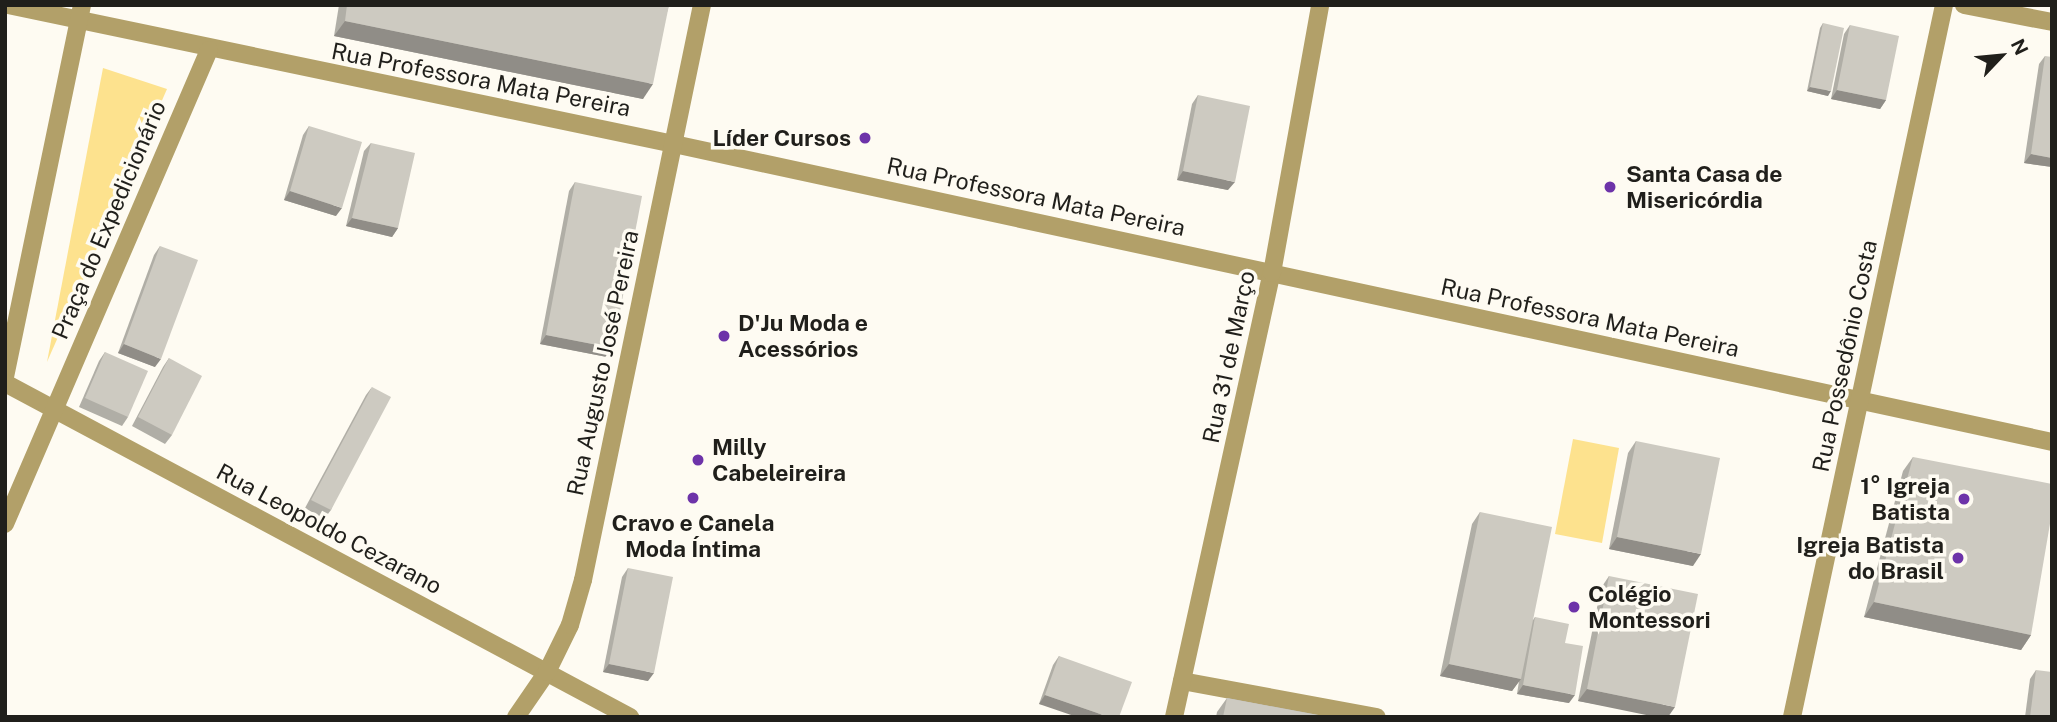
<!DOCTYPE html>
<html>
<head>
<meta charset="utf-8">
<style>
	body { margin:0 }
	#map { position:relative; width:2057px; height:722px; overflow:hidden; background:#fefbf2; font-family:"Public Sans",sans-serif }
	div>[style] { position:absolute }
	.green>* { inset:0; background:#fde28e }
	.minor>* { height:18px; margin:-9px; padding:0 9px; transform-origin:9px; border-radius:9px; background:#b2a069 }
	.wall>* { inset:0; background:#b0aea6 }
	.shaded-wall>* { inset:0; background:#908d87 }
	.building>* { inset:0; background:#cdcac1 }
	.dots>* { width:19px; height:19px; translate:-50% -50%; box-sizing:border-box; border:4px solid #fefbf2; border-radius:50% }
	span { translate:-50% -50%; white-space:nowrap; text-align:center; line-height:1.15; -webkit-text-stroke:7px #fefbf2; paint-order:stroke }
	.street-label { font-size:23px; color:#201f1b }
	.poi-label { font-size:23px; color:#201f1b; font-weight:700 }
	.right { translate:-100% -50%; text-align:right }
	.left { translate:0 -50%; text-align:left }
	.frame { position:absolute; inset:0; border:7px solid #201f1b; pointer-events:none }
	.north { position:absolute; left:1966px; top:21px; width:70px; height:70px; -webkit-text-stroke:5px #fefbf2; paint-order:stroke; rotate:64deg; font-size:19px; font-weight:700; line-height:28px; text-align:center; color:#201f1b }
	.north::after { content:''; display:block; margin:auto; width:24px; height:32px; background:#201f1b; clip-path:polygon(50% 0,100% 100%,50% 72%,0 100%) }
</style>
</head>
<body>
<div id="map">
	<div class="green">
		<div style="clip-path:polygon(103px 68px,167px 89px,47px 362px)"></div>
		<div style="clip-path:polygon(1573px 439px,1619px 448px,1602px 543px,1555px 534px)"></div>
	</div>
	<div class="minor">
		<div style="left:8px;top:5px;width:680px;rotate:11.79deg"></div>
		<div style="left:674px;top:144px;width:1410px;rotate:12.2deg"></div>
		<div style="left:1964px;top:5px;width:90px;rotate:10.9deg"></div>
		<div style="left:5px;top:377px;width:380px;rotate:-78.3deg"></div>
		<div style="left:5px;top:383px;width:709px;rotate:28.12deg"></div>
		<div style="left:5px;top:524px;width:516px;rotate:-66.71deg"></div>
		<div style="left:1182px;top:681px;width:198px;rotate:10.5deg"></div>
		<div style="left:516px;top:717px;width:55px;rotate:-55.4deg"></div>
		<div style="left:547px;top:672px;width:52px;rotate:-63.9deg"></div>
		<div style="left:570px;top:625px;width:47px;rotate:-73.9deg"></div>
		<div style="left:583px;top:580px;width:587px;rotate:-78.31deg"></div>
		<div style="left:1174px;top:717px;width:455px;rotate:-77.6deg"></div>
		<div style="left:1272px;top:273px;width:272px;rotate:-79.8deg"></div>
		<div style="left:1792px;top:717px;width:728px;rotate:-77.95deg"></div>
	</div>
	<div class="wall">
		<div style="clip-path:polygon(339px 5px,669px 5px,643px 99px,334px 36px)"></div>
		<div style="clip-path:polygon(1823px 23px,1828px 96px,1807px 91px,1820px 28px)"></div>
		<div style="clip-path:polygon(1850px 25px,1886px 100px,1880px 109px,1831px 99px,1844px 34px)"></div>
		<div style="clip-path:polygon(2045px 56px,2052px 167px,2024px 163px,2039px 64px)"></div>
		<div style="clip-path:polygon(1198px 95px,1228px 190px,1177px 180px,1192px 104px)"></div>
		<div style="clip-path:polygon(309px 126px,336px 216px,284px 200px,303px 135px)"></div>
		<div style="clip-path:polygon(371px 143px,398px 228px,392px 237px,346px 226px,364px 151px)"></div>
		<div style="clip-path:polygon(575px 182px,607px 357px,540px 344px,569px 191px)"></div>
		<div style="clip-path:polygon(160px 246px,155px 367px,118px 353px,154px 255px)"></div>
		<div style="clip-path:polygon(105px 352px,128px 417px,122px 426px,79px 407px,99px 361px)"></div>
		<div style="clip-path:polygon(169px 358px,172px 435px,165px 444px,132px 426px,163px 367px)"></div>
		<div style="clip-path:polygon(372px 387px,331px 510px,324px 519px,305px 508px,366px 395px)"></div>
		<div style="clip-path:polygon(1636px 441px,1693px 566px,1609px 549px,1628px 453px)"></div>
		<div style="clip-path:polygon(1913px 457px,2031px 635px,2021px 650px,1864px 617px,1903px 471px)"></div>
		<div style="clip-path:polygon(1480px 512px,1533px 620px,1535px 617px,1565px 643px,1569px 703px,1517px 694px,1519px 681px,1512px 691px,1440px 676px,1472px 524px)"></div>
		<div style="clip-path:polygon(628px 568px,648px 681px,603px 672px,622px 577px)"></div>
		<div style="clip-path:polygon(1609px 576px,1668px 717px,1578px 701px,1601px 588px)"></div>
		<div style="clip-path:polygon(1059px 656px,1119px 717px,1039px 704px,1053px 665px)"></div>
		<div style="clip-path:polygon(2036px 670px,2052px 717px,2025px 717px,2030px 679px)"></div>
		<div style="clip-path:polygon(1227px 698px,1329px 717px,1216px 717px,1217px 712px)"></div>
	</div>
	<div class="shaded-wall">
		<div style="clip-path:polygon(345px 21px,653px 84px,643px 99px,334px 36px)"></div>
		<div style="clip-path:polygon(1810px 87px,1831px 91px,1828px 96px,1807px 91px)"></div>
		<div style="clip-path:polygon(1837px 90px,1886px 100px,1880px 109px,1831px 99px)"></div>
		<div style="clip-path:polygon(2031px 154px,2052px 158px,2052px 167px,2024px 163px)"></div>
		<div style="clip-path:polygon(1183px 171px,1235px 182px,1228px 190px,1177px 180px)"></div>
		<div style="clip-path:polygon(290px 191px,342px 208px,336px 216px,284px 200px)"></div>
		<div style="clip-path:polygon(352px 218px,398px 228px,392px 237px,346px 226px)"></div>
		<div style="clip-path:polygon(546px 335px,613px 348px,607px 357px,540px 344px)"></div>
		<div style="clip-path:polygon(124px 344px,161px 359px,155px 367px,118px 353px)"></div>
		<div style="clip-path:polygon(1617px 537px,1701px 554px,1693px 566px,1609px 549px)"></div>
		<div style="clip-path:polygon(1874px 602px,2031px 635px,2021px 650px,1864px 617px)"></div>
		<div style="clip-path:polygon(609px 664px,654px 673px,648px 681px,603px 672px)"></div>
		<div style="clip-path:polygon(1449px 664px,1521px 679px,1512px 691px,1440px 676px)"></div>
		<div style="clip-path:polygon(1523px 685px,1575px 695px,1569px 703px,1517px 694px)"></div>
		<div style="clip-path:polygon(1587px 689px,1675px 707px,1668px 717px,1656px 717px,1578px 701px)"></div>
		<div style="clip-path:polygon(1045px 695px,1109px 717px,1077px 717px,1039px 704px)"></div>
	</div>
	<div class="building">
		<div style="clip-path:polygon(347px 5px,669px 5px,653px 84px,345px 21px)"></div>
		<div style="clip-path:polygon(1823px 23px,1844px 28px,1831px 91px,1810px 87px)"></div>
		<div style="clip-path:polygon(1850px 25px,1899px 36px,1886px 100px,1837px 90px)"></div>
		<div style="clip-path:polygon(2045px 56px,2052px 57px,2052px 158px,2031px 154px)"></div>
		<div style="clip-path:polygon(1198px 95px,1250px 106px,1235px 182px,1183px 171px)"></div>
		<div style="clip-path:polygon(309px 126px,362px 142px,342px 208px,290px 191px)"></div>
		<div style="clip-path:polygon(371px 143px,415px 153px,398px 228px,352px 218px)"></div>
		<div style="clip-path:polygon(575px 182px,642px 196px,613px 348px,546px 335px)"></div>
		<div style="clip-path:polygon(160px 246px,198px 260px,161px 359px,124px 344px)"></div>
		<div style="clip-path:polygon(105px 352px,148px 371px,128px 417px,85px 398px)"></div>
		<div style="clip-path:polygon(169px 358px,202px 376px,172px 435px,138px 417px)"></div>
		<div style="clip-path:polygon(372px 387px,391px 397px,331px 510px,311px 500px)"></div>
		<div style="clip-path:polygon(1636px 441px,1720px 458px,1701px 554px,1617px 537px)"></div>
		<div style="clip-path:polygon(1913px 457px,2052px 484px,2052px 512px,2031px 635px,1874px 602px)"></div>
		<div style="clip-path:polygon(1480px 512px,1552px 527px,1521px 679px,1449px 664px)"></div>
		<div style="clip-path:polygon(628px 568px,673px 577px,654px 673px,609px 664px)"></div>
		<div style="clip-path:polygon(1609px 576px,1698px 594px,1675px 707px,1587px 689px)"></div>
		<div style="clip-path:polygon(1535px 617px,1569px 624px,1565px 643px,1583px 646px,1575px 695px,1523px 685px)"></div>
		<div style="clip-path:polygon(1059px 656px,1132px 682px,1119px 717px,1109px 717px,1045px 695px)"></div>
		<div style="clip-path:polygon(2036px 670px,2052px 672px,2052px 717px,2030px 717px)"></div>
		<div style="clip-path:polygon(1227px 698px,1329px 717px,1223px 717px)"></div>
	</div>
	<div class="dots">
		<div style="left:865px;top:138px;background:#6d33a9"></div>
		<div style="left:1610px;top:187px;background:#6d33a9"></div>
		<div style="left:724px;top:336px;background:#6d33a9"></div>
		<div style="left:698px;top:460px;background:#6d33a9"></div>
		<div style="left:693px;top:498px;background:#6d33a9"></div>
		<div style="left:1964px;top:499px;background:#6d33a9"></div>
		<div style="left:1958px;top:558px;background:#6d33a9"></div>
		<div style="left:1574px;top:607px;background:#6d33a9"></div>
	</div>
	<div class="street-label">
		<span style="left:481px;top:80px;rotate:11deg">Rua Professora Mata Pereira</span>
		<span style="left:1036px;top:197px;rotate:12deg">Rua Professora Mata Pereira</span>
		<span style="left:109px;top:220px;rotate:-67deg">Praça do Expedicionário</span>
		<span style="left:1590px;top:318px;rotate:12deg">Rua Professora Mata Pereira</span>
		<span style="left:1845px;top:356px;rotate:-78deg">Rua Possedônio Costa</span>
		<span style="left:1229px;top:357px;rotate:-78deg">Rua 31 de Março</span>
		<span style="left:603px;top:363px;rotate:-78deg">Rua Augusto José Pereira</span>
		<span style="left:329px;top:529px;rotate:28deg">Rua Leopoldo Cezarano</span>
	</div>
	<div class="poi-label">
		<span class="right" style="left:851px;top:138px">Líder Cursos</span>
		<span class="left" style="left:1626px;top:187px">Santa Casa de<br>Misericórdia</span>
		<span class="left" style="left:738px;top:336px">D'Ju Moda e<br>Acessórios</span>
		<span class="left" style="left:712px;top:460px">Milly<br>Cabeleireira</span>
		<span class="right" style="left:1950px;top:499px">1° Igreja<br>Batista</span>
		<span style="left:693px;top:536px">Cravo e Canela<br>Moda Íntima</span>
		<span class="right" style="left:1944px;top:558px">Igreja Batista<br>do Brasil</span>
		<span class="left" style="left:1588px;top:607px">Colégio<br>Montessori</span>
	</div>
	<div class="frame"></div>
	<div class="north">N</div>
</div>
</body>
</html>
